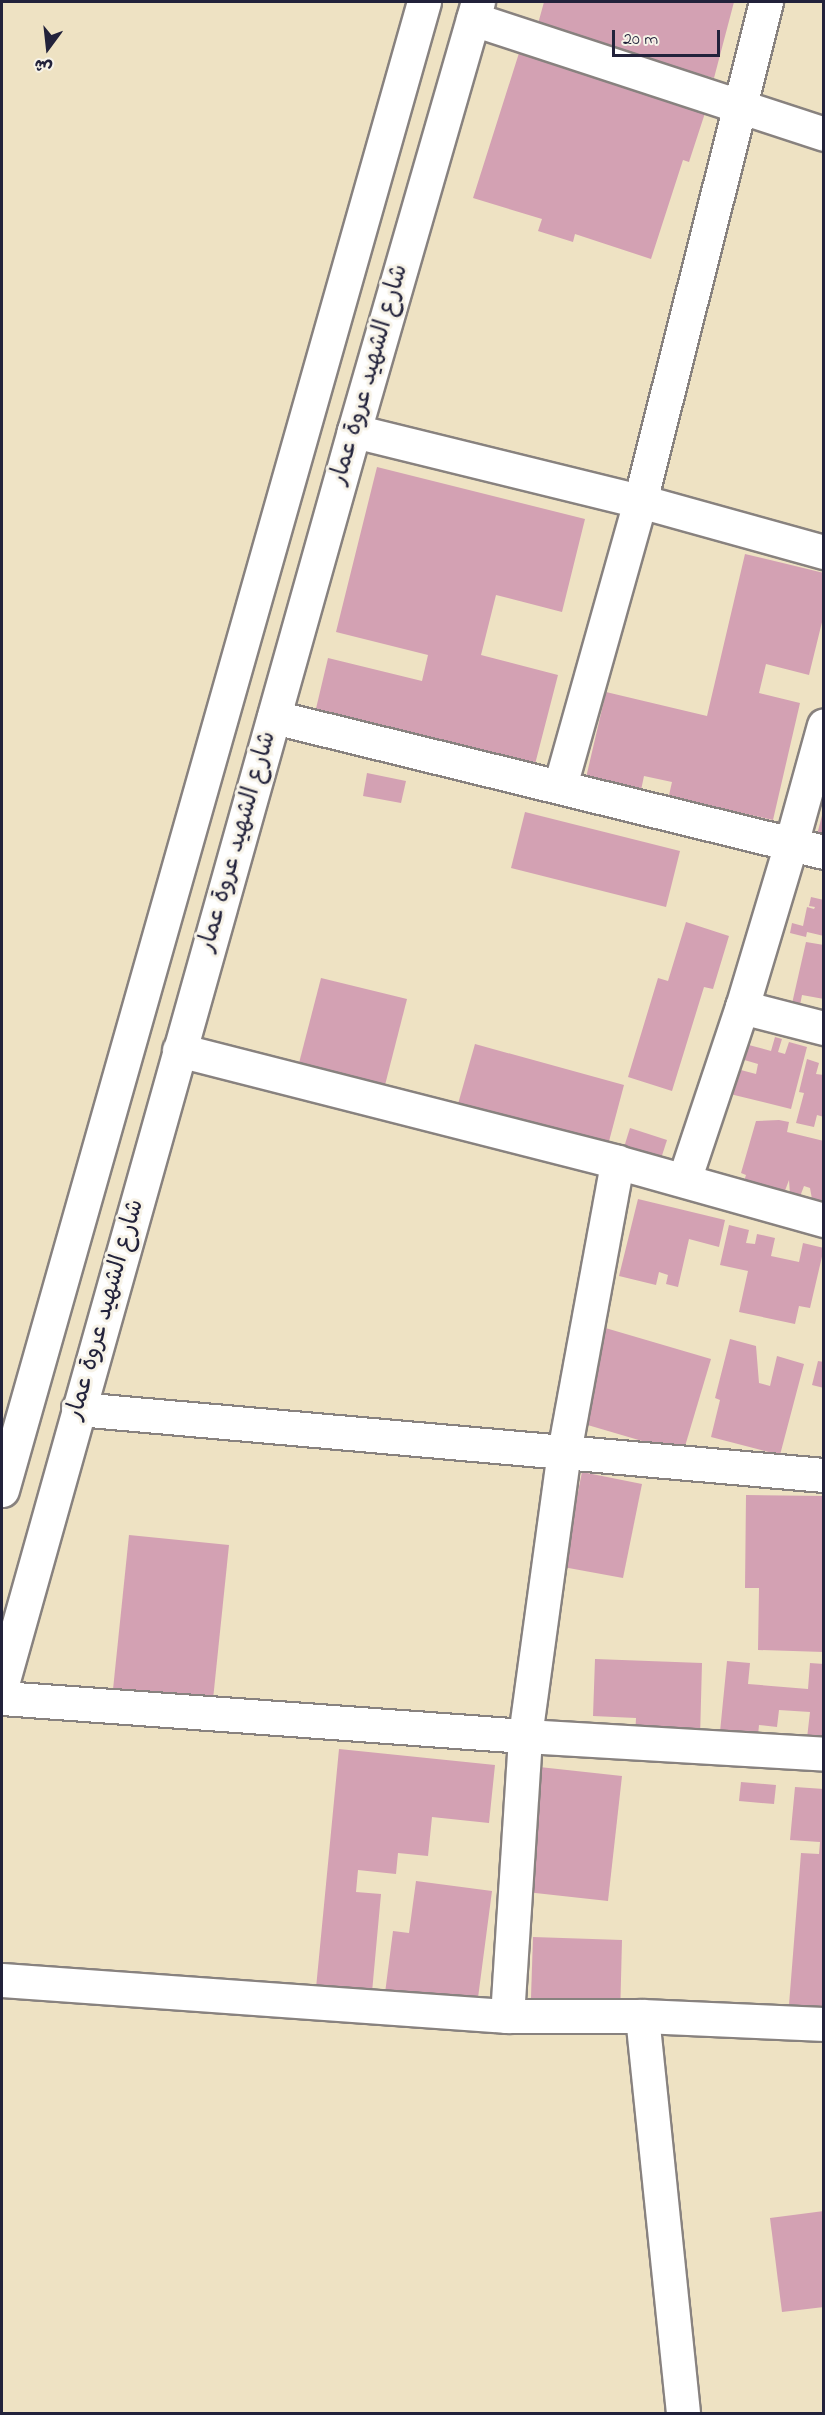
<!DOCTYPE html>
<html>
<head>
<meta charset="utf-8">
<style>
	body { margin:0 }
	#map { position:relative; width:825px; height:2415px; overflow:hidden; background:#eee2c3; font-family:"Indie Flower","Playpen Sans Arabic",sans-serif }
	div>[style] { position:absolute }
	.building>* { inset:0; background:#d3a1b3 }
	.roads { filter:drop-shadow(2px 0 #88827f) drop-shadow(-2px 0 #88827f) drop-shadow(0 2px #88827f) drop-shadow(0 -2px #88827f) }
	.minor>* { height:33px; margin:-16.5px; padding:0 16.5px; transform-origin:16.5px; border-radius:16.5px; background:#fff }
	span { translate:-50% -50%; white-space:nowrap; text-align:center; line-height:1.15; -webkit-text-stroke:6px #f7f3e8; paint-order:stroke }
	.street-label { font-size:24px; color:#22223b }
	.frame { position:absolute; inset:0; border:3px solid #22223b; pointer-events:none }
	.north { position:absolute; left:18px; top:18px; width:60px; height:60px; -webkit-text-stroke:4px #f7f3e8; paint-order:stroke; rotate:195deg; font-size:16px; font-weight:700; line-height:24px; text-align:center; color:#22223b }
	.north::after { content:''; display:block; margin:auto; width:21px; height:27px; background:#22223b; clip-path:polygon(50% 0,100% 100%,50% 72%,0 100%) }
	.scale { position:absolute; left:612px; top:30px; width:108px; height:27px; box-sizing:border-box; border:3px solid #22223b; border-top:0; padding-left:8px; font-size:18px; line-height:21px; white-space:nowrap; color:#22223b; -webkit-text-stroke:4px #f7f3e8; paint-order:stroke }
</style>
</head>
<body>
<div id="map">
	<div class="building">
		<div style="clip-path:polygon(544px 2px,734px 2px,714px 78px,670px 66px,669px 69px,536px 31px)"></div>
		<div style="clip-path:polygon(519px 53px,705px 113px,689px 162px,683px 160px,651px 259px,575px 234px,573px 242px,538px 231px,542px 219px,473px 198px)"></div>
		<div style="clip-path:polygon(377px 467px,585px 519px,562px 612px,496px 595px,481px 655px,558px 675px,533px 772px,314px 717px,328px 658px,422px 681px,428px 655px,336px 632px)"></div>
		<div style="clip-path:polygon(745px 554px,824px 573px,824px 614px,809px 675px,766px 664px,759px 693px,800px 703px,773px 820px,729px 810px,726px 823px,664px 817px,672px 782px,644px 776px,640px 795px,585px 782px,606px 692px,707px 716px)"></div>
		<div style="clip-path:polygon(367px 773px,406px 781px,401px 803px,363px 796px)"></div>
		<div style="clip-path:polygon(824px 808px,824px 848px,814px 846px)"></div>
		<div style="clip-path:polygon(525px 812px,680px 851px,666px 907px,511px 868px)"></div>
		<div style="clip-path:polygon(811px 897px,824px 900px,824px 936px,807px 932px,806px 937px,790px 933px,792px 923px,803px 926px,807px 907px,814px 909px,815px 907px,809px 906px)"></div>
		<div style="clip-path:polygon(686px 922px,729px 936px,713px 989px,704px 987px,672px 1091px,628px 1077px,658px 978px,668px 981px)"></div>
		<div style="clip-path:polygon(806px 942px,824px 945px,824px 999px,802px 995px,799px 1010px,791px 1008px)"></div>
		<div style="clip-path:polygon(321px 978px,407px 999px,384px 1089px,298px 1067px)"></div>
		<div style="clip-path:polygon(775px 1037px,782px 1039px,778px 1052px,785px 1054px,789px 1042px,807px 1047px,791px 1109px,730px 1094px,737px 1069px,756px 1074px,758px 1064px,741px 1059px,745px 1044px,771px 1051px)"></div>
		<div style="clip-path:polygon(475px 1044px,624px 1085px,608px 1145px,458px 1104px)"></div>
		<div style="clip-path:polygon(807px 1059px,819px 1063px,816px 1074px,824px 1075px,824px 1117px,817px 1115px,814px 1127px,796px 1123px,804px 1093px,799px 1092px)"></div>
		<div style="clip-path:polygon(779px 1120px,789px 1122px,787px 1132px,824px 1141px,824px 1202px,812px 1199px,810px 1188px,804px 1186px,798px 1202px,794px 1201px,796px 1195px,790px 1195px,789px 1180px,783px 1196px,741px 1191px,746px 1175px,741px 1173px,756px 1121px)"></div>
		<div style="clip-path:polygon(630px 1128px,667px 1140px,658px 1168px,621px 1157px)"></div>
		<div style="clip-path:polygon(638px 1199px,725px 1220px,719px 1247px,689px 1239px,678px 1287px,666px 1284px,668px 1275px,659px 1272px,656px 1285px,619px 1276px)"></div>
		<div style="clip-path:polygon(729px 1225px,749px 1230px,746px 1243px,755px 1244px,757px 1234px,775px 1238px,771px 1256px,799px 1262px,803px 1243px,824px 1248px,810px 1308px,799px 1306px,795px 1324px,739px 1312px,748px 1271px,720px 1265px)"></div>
		<div style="clip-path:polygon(602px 1327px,711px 1359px,683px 1453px,574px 1421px)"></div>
		<div style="clip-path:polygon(730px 1339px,756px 1346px,759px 1383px,770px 1386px,777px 1356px,804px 1364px,780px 1455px,711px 1437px,720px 1400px,715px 1398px)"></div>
		<div style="clip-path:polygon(818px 1361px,824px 1362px,824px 1388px,812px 1385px)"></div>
		<div style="clip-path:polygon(582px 1472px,642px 1484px,623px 1578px,563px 1567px)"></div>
		<div style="clip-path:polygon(746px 1495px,824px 1496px,824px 1652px,758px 1650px,759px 1588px,745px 1588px)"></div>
		<div style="clip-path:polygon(129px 1535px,229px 1545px,212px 1709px,112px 1699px)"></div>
		<div style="clip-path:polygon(595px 1659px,702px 1663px,700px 1738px,635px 1736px,636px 1718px,593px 1716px)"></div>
		<div style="clip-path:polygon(727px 1661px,750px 1663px,748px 1684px,808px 1689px,810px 1663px,824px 1664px,824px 1740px,807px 1738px,810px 1712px,779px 1710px,777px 1727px,759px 1725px,757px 1746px,719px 1742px)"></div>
		<div style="clip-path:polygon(339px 1749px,495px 1765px,489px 1823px,432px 1817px,428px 1856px,398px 1853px,396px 1874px,358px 1870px,356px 1892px,381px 1894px,370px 2014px,314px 2009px)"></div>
		<div style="clip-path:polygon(521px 1765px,622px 1776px,608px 1901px,508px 1890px)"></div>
		<div style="clip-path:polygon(741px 1782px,776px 1785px,774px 1804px,739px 1801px)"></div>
		<div style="clip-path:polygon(795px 1787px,824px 1789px,824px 2033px,787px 2030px,801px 1853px,819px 1854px,820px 1842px,790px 1840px)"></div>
		<div style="clip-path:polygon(416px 1881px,492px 1891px,476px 2013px,384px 2001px,393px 1931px,409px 1933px)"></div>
		<div style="clip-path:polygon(533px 1937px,622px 1940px,620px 2018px,530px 2027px)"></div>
		<div style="clip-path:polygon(824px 2211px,824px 2307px,782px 2312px,770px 2218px)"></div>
	</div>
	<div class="roads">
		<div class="minor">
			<div style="left:473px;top:19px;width:369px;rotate:18.1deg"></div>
			<div style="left:354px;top:431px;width:294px;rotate:13.8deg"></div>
			<div style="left:640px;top:501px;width:191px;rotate:15.5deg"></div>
			<div style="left:274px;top:717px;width:566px;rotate:13.79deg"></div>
			<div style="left:560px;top:786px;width:296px;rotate:-74.3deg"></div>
			<div style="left:640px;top:501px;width:515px;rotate:-75.83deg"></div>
			<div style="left:742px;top:1007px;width:85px;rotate:14.4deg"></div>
			<div style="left:179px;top:1050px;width:452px;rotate:14.3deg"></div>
			<div style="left:617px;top:1162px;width:215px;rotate:15.7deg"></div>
			<div style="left:684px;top:1180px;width:182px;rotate:-71.5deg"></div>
			<div style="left:742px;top:1007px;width:170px;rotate:-73.3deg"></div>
			<div style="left:791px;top:844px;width:123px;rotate:-74.5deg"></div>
			<div style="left:78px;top:1409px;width:749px;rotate:5.06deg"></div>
			<div style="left:2px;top:1490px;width:1547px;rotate:-74.17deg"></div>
			<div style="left:2px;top:1684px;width:1302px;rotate:-74.31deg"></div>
			<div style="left:354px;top:431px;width:447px;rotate:-73.9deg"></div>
			<div style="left:2px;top:1698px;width:524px;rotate:4.16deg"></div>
			<div style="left:525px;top:1736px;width:300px;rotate:3.4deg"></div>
			<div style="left:2px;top:1980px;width:506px;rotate:4.08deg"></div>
			<div style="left:507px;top:2016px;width:135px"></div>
			<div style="left:642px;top:2016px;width:182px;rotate:2.5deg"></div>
			<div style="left:507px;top:2016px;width:281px;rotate:-86.3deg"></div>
			<div style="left:525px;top:1736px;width:287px;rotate:-82.2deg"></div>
			<div style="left:564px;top:1452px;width:295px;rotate:-79.6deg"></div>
			<div style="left:642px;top:2016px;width:400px;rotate:84.1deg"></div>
		</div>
	</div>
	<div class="street-label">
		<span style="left:370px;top:375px;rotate:-74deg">شارع الشهيد عروة عمار</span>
		<span style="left:238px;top:842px;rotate:-74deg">شارع الشهيد عروة عمار</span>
		<span style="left:106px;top:1310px;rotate:-74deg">شارع الشهيد عروة عمار</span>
	</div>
	<div class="frame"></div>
	<div class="north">ش</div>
	<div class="scale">20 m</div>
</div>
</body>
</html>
